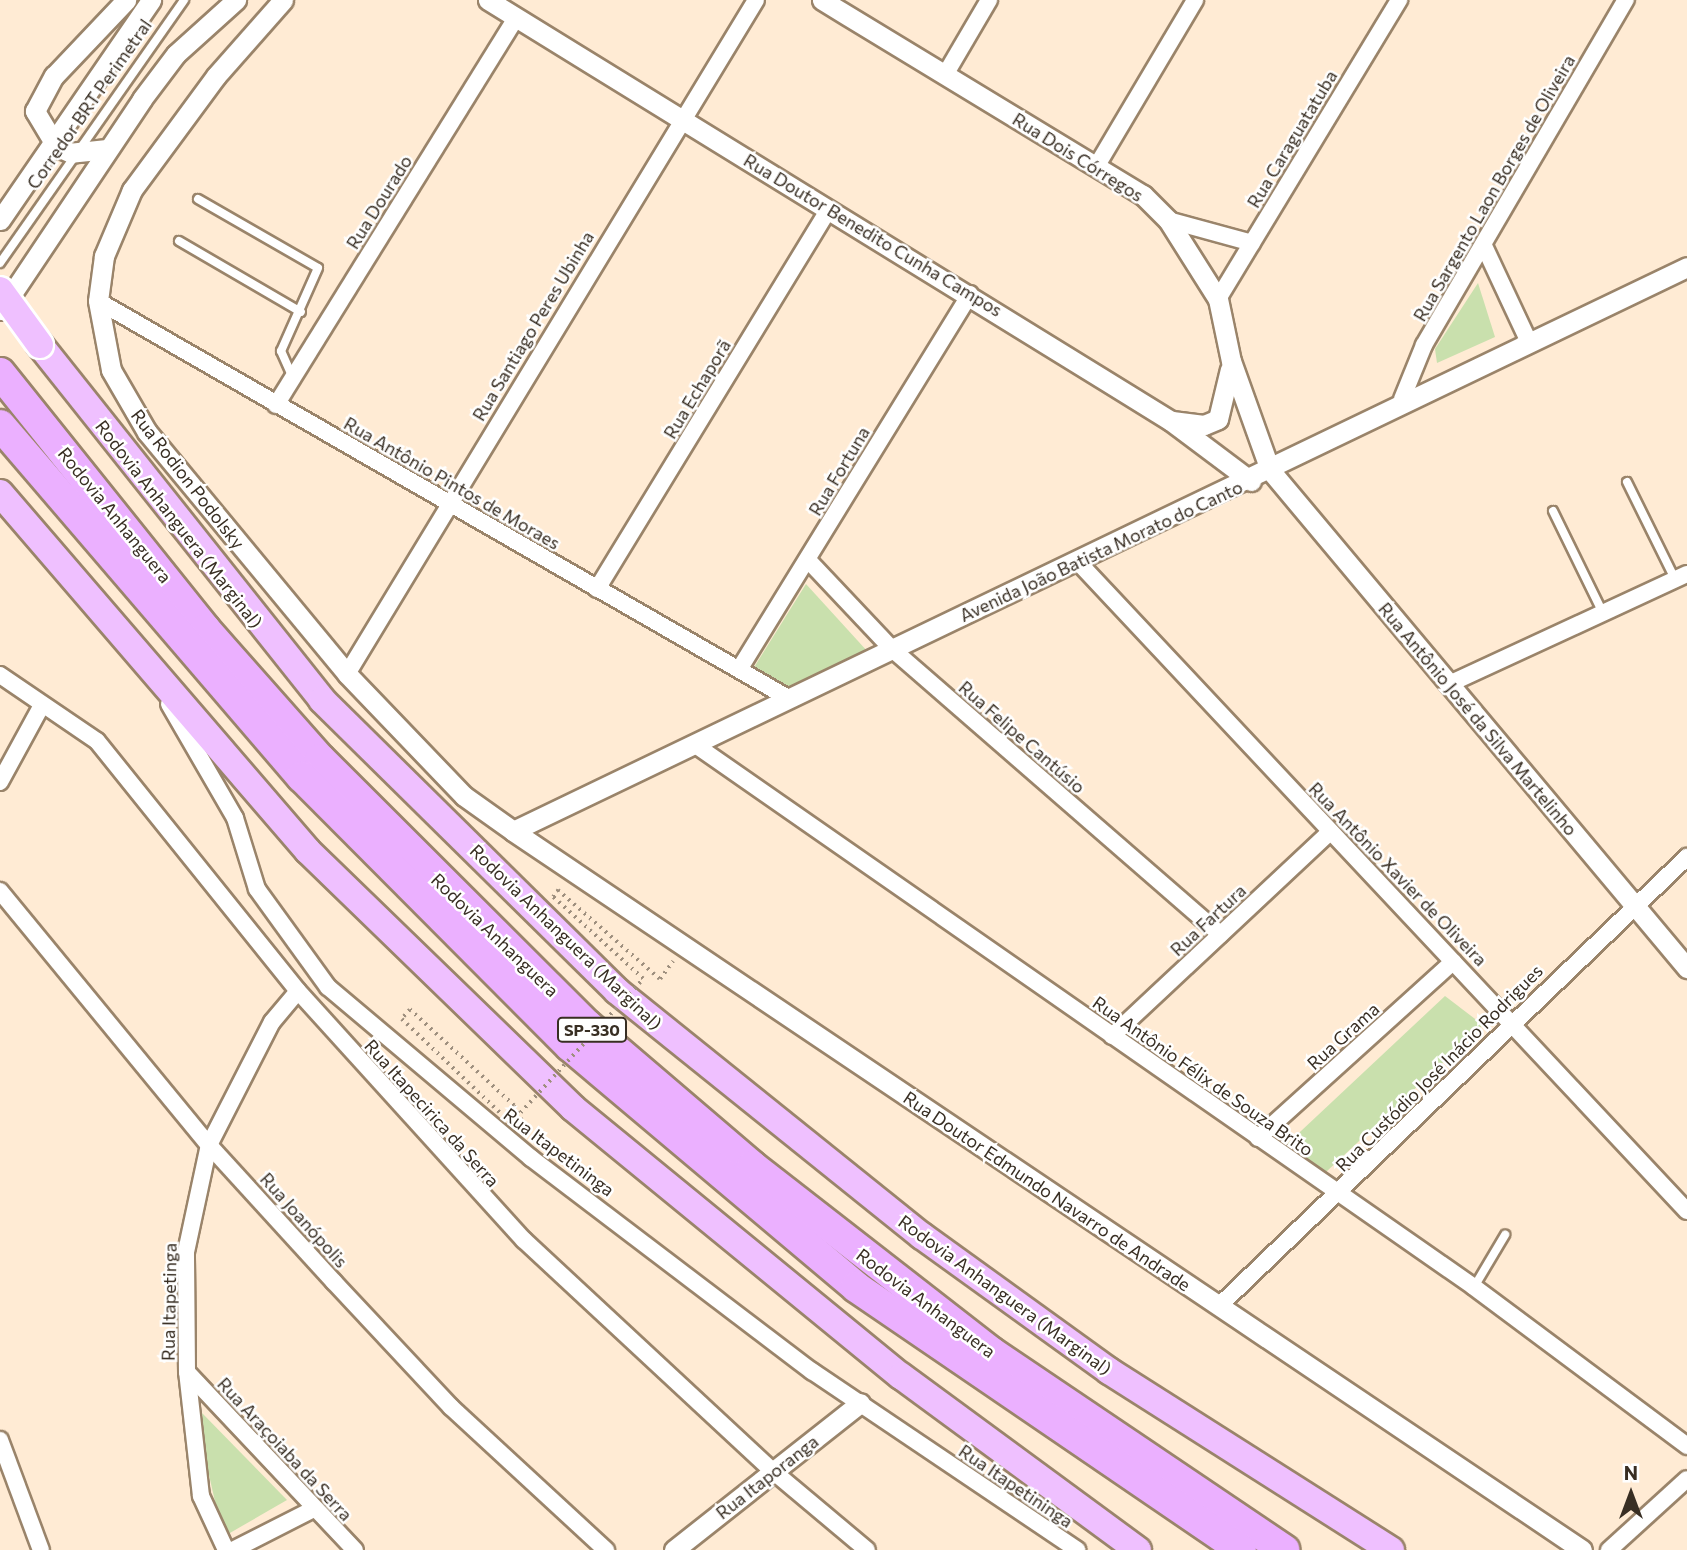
<!DOCTYPE html>
<html>
<head>
<meta charset="utf-8">
<style>
	body { margin:0 }
	#map { position:relative; width:1687px; height:1550px; overflow:hidden; background:#ffebd4; font-family:Commissioner,sans-serif }
	div>[style] { position:absolute }
	.green>* { inset:0; background:#c9e0ad }
	.path>* { height:3.5px; margin-top:-1.75px; transform-origin:0; background:repeating-linear-gradient(90deg,#9e8f7e 0 2px,transparent 0 7px) }
	.roads { filter:drop-shadow(2px 0 #9a846a) drop-shadow(-2px 0 #9a846a) drop-shadow(0 2px #9a846a) drop-shadow(0 -2px #9a846a) }
	.service>* { height:8px; margin:-4px; padding:0 4px; transform-origin:4px; border-radius:4px; background:#fff }
	.minor>* { height:16px; margin:-8px; padding:0 8px; transform-origin:8px; border-radius:8px; background:#fff }
	.tertiary>* { height:19px; margin:-9.5px; padding:0 9.5px; transform-origin:9.5px; border-radius:9.5px; background:#fff }
	.trunk>* { height:26px; margin:-13px; padding:0 13px; transform-origin:13px; border-radius:13px; background:#efc0ff }
	.motorway>* { height:30px; margin:-15px; padding:0 15px; transform-origin:15px; border-radius:15px; background:#ebb0ff }
	.path-bridge>* { height:3.5px; margin-top:-1.75px; transform-origin:0; background:repeating-linear-gradient(90deg,#9e8f7e 0 2px,transparent 0 7px) }
	.bridges { filter:drop-shadow(2px 0 #fff) drop-shadow(-2px 0 #fff) drop-shadow(0 2px #fff) drop-shadow(0 -2px #fff) }
	.trunk-bridge>* { height:26px; margin:-13px; padding:0 13px; transform-origin:13px; border-radius:13px; background:#efc0ff }
	span { translate:-50% -50%; white-space:nowrap; text-align:center; line-height:1.15; -webkit-text-stroke:5px #fff; paint-order:stroke }
	.shield-label span { padding:2px 5px; background:#fff; border:2px solid; border-radius:5px; -webkit-text-stroke-width:0 }
	.shield-label { font-size:16px; color:#382e23; font-weight:700 }
	.street-label { font-size:18px; color:#382e23 }
	.north { position:absolute; left:1596px; top:1459px; width:70px; height:70px; -webkit-text-stroke:5px #fff; paint-order:stroke; rotate:0deg; font-size:19px; font-weight:700; line-height:28px; text-align:center; color:#382e23 }
	.north::after { content:''; display:block; margin:auto; width:24px; height:32px; background:#382e23; clip-path:polygon(50% 0,100% 100%,50% 72%,0 100%) }
</style>
</head>
<body>
<div id="map">
	<div class="green">
		<div style="clip-path:polygon(1478px 283px,1495px 337px,1437px 363px,1435px 349px)"></div>
		<div style="clip-path:polygon(806px 584px,868px 652px,789px 690px,753px 669px)"></div>
		<div style="clip-path:polygon(1445px 996px,1483px 1025px,1326px 1172px,1285px 1146px)"></div>
		<div style="clip-path:polygon(202px 1413px,287px 1500px,223px 1537px,207px 1466px)"></div>
	</div>
	<div class="path">
		<div style="left:660px;top:979px;width:22px;rotate:-54deg"></div>
		<div style="left:514px;top:1106px;width:33px;rotate:61deg"></div>
	</div>
	<div class="roads">
		<div class="service">
			<div style="left:198px;top:199px;width:138px;rotate:29.9deg"></div>
			<div style="left:318px;top:268px;width:91px;rotate:114deg"></div>
			<div style="left:281px;top:351px;width:30px;rotate:66deg"></div>
			<div style="left:179px;top:241px;width:141px;rotate:30.2deg"></div>
			<div style="left:0;top:263px;width:321px;rotate:-55deg"></div>
			<div style="left:1627px;top:482px;width:108px;rotate:63.7deg"></div>
			<div style="left:1553px;top:511px;width:114px;rotate:63.9deg"></div>
			<div style="left:1474px;top:1287px;width:61px;rotate:-59.2deg"></div>
		</div>
		<div class="minor">
			<div style="left:945px;top:75px;width:87px;rotate:-59.6deg"></div>
			<div style="left:1096px;top:167px;width:194px;rotate:-59.3deg"></div>
			<div style="left:1168px;top:220px;width:87px;rotate:15.3deg"></div>
			<div style="left:1484px;top:246px;width:106px;rotate:64.9deg"></div>
			<div style="left:1218px;top:299px;width:350px;rotate:-58.8deg"></div>
			<div style="left:98px;top:301px;width:796px;rotate:29.91deg"></div>
			<div style="left:1402px;top:399px;width:58px;rotate:-67.8deg"></div>
			<div style="left:1424px;top:345px;width:400px;rotate:-59.7deg"></div>
			<div style="left:276px;top:405px;width:455px;rotate:-58.2deg"></div>
			<div style="left:808px;top:560px;width:122px;rotate:46.7deg"></div>
			<div style="left:892px;top:649px;width:435px;rotate:41deg"></div>
			<div style="left:1080px;top:564px;width:887px;rotate:46.83deg"></div>
			<div style="left:597px;top:589px;width:445px;rotate:-58.6deg"></div>
			<div style="left:740px;top:668px;width:439px;rotate:-58.4deg"></div>
			<div style="left:347px;top:674px;width:788px;rotate:-58.75deg"></div>
			<div style="left:0;top:675px;width:117px;rotate:34.2deg"></div>
			<div style="left:97px;top:741px;width:321px;rotate:51.2deg"></div>
			<div style="left:298px;top:991px;width:336px;rotate:47.8deg"></div>
			<div style="left:524px;top:1240px;width:341px;rotate:42.9deg"></div>
			<div style="left:774px;top:1472px;width:121px;rotate:40deg"></div>
			<div style="left:1449px;top:684px;width:262px;rotate:-24.8deg"></div>
			<div style="left:169px;top:704px;width:132px;rotate:59.9deg"></div>
			<div style="left:235px;top:818px;width:74px;rotate:72.8deg"></div>
			<div style="left:257px;top:889px;width:121px;rotate:54.1deg"></div>
			<div style="left:328px;top:987px;width:265px;rotate:40.1deg"></div>
			<div style="left:531px;top:1158px;width:353px;rotate:37.2deg"></div>
			<div style="left:812px;top:1371px;width:320px;rotate:34deg"></div>
			<div style="left:694px;top:744px;width:950px;rotate:34.84deg"></div>
			<div style="left:1474px;top:1287px;width:266px;rotate:36.7deg"></div>
			<div style="left:0;top:782px;width:88px;rotate:-61.4deg"></div>
			<div style="left:0;top:891px;width:329px;rotate:50.6deg"></div>
			<div style="left:209px;top:1145px;width:185px;rotate:47.6deg"></div>
			<div style="left:334px;top:1282px;width:171px;rotate:46.9deg"></div>
			<div style="left:451px;top:1407px;width:211px;rotate:42.7deg"></div>
			<div style="left:1112px;top:1036px;width:299px;rotate:-43.1deg"></div>
			<div style="left:1258px;top:1138px;width:263px;rotate:-42.1deg"></div>
			<div style="left:1219px;top:1306px;width:649px;rotate:-43.81deg"></div>
			<div style="left:187px;top:1372px;width:245px;rotate:46.7deg"></div>
			<div style="left:0;top:1440px;width:117px;rotate:69.6deg"></div>
			<div style="left:226px;top:1550px;width:60px;rotate:-114.8deg"></div>
			<div style="left:201px;top:1496px;width:125px;rotate:-96.4deg"></div>
			<div style="left:187px;top:1372px;width:120px;rotate:-90.5deg"></div>
			<div style="left:186px;top:1252px;width:109px;rotate:-77.9deg"></div>
			<div style="left:209px;top:1145px;width:138px;rotate:-62.9deg"></div>
			<div style="left:272px;top:1022px;width:40px;rotate:-50deg"></div>
			<div style="left:233px;top:1550px;width:89px;rotate:-26.9deg"></div>
			<div style="left:1609px;top:1550px;width:105px;rotate:-42.3deg"></div>
		</div>
		<div class="tertiary">
			<div style="left:283px;top:0;width:101px;rotate:131.4deg"></div>
			<div style="left:216px;top:76px;width:142px;rotate:126.4deg"></div>
			<div style="left:132px;top:190px;width:72px;rotate:113deg"></div>
			<div style="left:104px;top:256px;width:45px;rotate:97.6deg"></div>
			<div style="left:98px;top:301px;width:70px;rotate:79.3deg"></div>
			<div style="left:111px;top:370px;width:72px;rotate:59.9deg"></div>
			<div style="left:147px;top:432px;width:314px;rotate:50.4deg"></div>
			<div style="left:347px;top:674px;width:169px;rotate:46.2deg"></div>
			<div style="left:464px;top:796px;width:60px;rotate:35.5deg"></div>
			<div style="left:513px;top:831px;width:1288px;rotate:33.92deg"></div>
			<div style="left:488px;top:0;width:802px;rotate:31.65deg"></div>
			<div style="left:1171px;top:421px;width:100px;rotate:36.9deg"></div>
			<div style="left:822px;top:0;width:376px;rotate:31.3deg"></div>
			<div style="left:1143px;top:195px;width:35px;rotate:45deg"></div>
			<div style="left:1168px;top:220px;width:93px;rotate:57.7deg"></div>
			<div style="left:1218px;top:299px;width:63px;rotate:78.2deg"></div>
			<div style="left:1231px;top:361px;width:116px;rotate:70.3deg"></div>
			<div style="left:1270px;top:470px;width:650px;rotate:50.06deg"></div>
			<div style="left:107px;top:149px;width:36px;rotate:174deg"></div>
			<div style="left:71px;top:153px;width:17px;rotate:-155deg"></div>
			<div style="left:56px;top:146px;width:41px;rotate:-121deg"></div>
			<div style="left:35px;top:111px;width:40px;rotate:-62deg"></div>
			<div style="left:54px;top:76px;width:105px;rotate:-46.5deg"></div>
			<div style="left:0;top:220px;width:267px;rotate:-55.5deg"></div>
			<div style="left:1px;top:310px;width:254px;rotate:-56.2deg"></div>
			<div style="left:142px;top:99px;width:56px;rotate:-52.9deg"></div>
			<div style="left:176px;top:54px;width:81px;rotate:-42deg"></div>
			<div style="left:1172px;top:421px;width:32px;rotate:7deg"></div>
			<div style="left:1204px;top:425px;width:15px;rotate:-23deg"></div>
			<div style="left:1218px;top:419px;width:51px;rotate:-76.5deg"></div>
			<div style="left:513px;top:831px;width:1302px;rotate:-25.66deg"></div>
			<div style="left:674px;top:1550px;width:237px;rotate:-38.3deg"></div>
		</div>
		<div class="trunk">
			<div style="left:40px;top:345px;width:453px;rotate:51.5deg"></div>
			<div style="left:322px;top:700px;width:414px;rotate:44.6deg"></div>
			<div style="left:617px;top:991px;width:391px;rotate:38.8deg"></div>
			<div style="left:922px;top:1236px;width:231px;rotate:35.8deg"></div>
			<div style="left:1109px;top:1371px;width:334px;rotate:32.4deg"></div>
			<div style="left:0;top:493px;width:472px;rotate:49.3deg"></div>
			<div style="left:308px;top:851px;width:369px;rotate:44.1deg"></div>
			<div style="left:573px;top:1108px;width:424px;rotate:39.3deg"></div>
			<div style="left:901px;top:1376px;width:294px;rotate:36.3deg"></div>
		</div>
		<div class="motorway">
			<div style="left:0;top:373px;width:328px;rotate:51.3deg"></div>
			<div style="left:205px;top:629px;width:174px;rotate:48.5deg"></div>
			<div style="left:320px;top:759px;width:377px;rotate:44.9deg"></div>
			<div style="left:587px;top:1025px;width:217px;rotate:40.5deg"></div>
			<div style="left:752px;top:1166px;width:303px;rotate:37.9deg"></div>
			<div style="left:991px;top:1352px;width:354px;rotate:34deg"></div>
			<div style="left:0;top:425px;width:464px;rotate:49.4deg"></div>
			<div style="left:302px;top:777px;width:380px;rotate:45.1deg"></div>
			<div style="left:570px;top:1046px;width:374px;rotate:40.1deg"></div>
			<div style="left:856px;top:1287px;width:466px;rotate:34.3deg"></div>
		</div>
	</div>
	<div class="path-bridge">
		<div style="left:514px;top:1106px;width:142px;rotate:-137.3deg"></div>
		<div style="left:410px;top:1010px;width:12px;rotate:132deg"></div>
		<div style="left:402px;top:1019px;width:151px;rotate:43.7deg"></div>
		<div style="left:511px;top:1123px;width:195px;rotate:-47.5deg"></div>
		<div style="left:643px;top:979px;width:122px;rotate:-137.7deg"></div>
		<div style="left:553px;top:897px;width:9px;rotate:-54deg"></div>
		<div style="left:558px;top:890px;width:135px;rotate:41.1deg"></div>
	</div>
	<div class="bridges">
		<div class="trunk-bridge">
			<div style="left:0;top:290px;width:68px;rotate:54deg"></div>
		</div>
	</div>
	<div class="shield-label">
		<span style="left:592px;top:1030px">SP-330</span>
	</div>
	<div class="street-label">
		<span style="left:89px;top:104px;rotate:-55deg">Corredor BRT Perimetral</span>
		<span style="left:1292px;top:139px;rotate:-59deg">Rua Caraguatatuba</span>
		<span style="left:1078px;top:157px;rotate:32deg">Rua Dois Córregos</span>
		<span style="left:1494px;top:188px;rotate:-60deg">Rua Sargento Laon Borges de Oliveira</span>
		<span style="left:379px;top:202px;rotate:-58deg">Rua Dourado</span>
		<span style="left:873px;top:235px;rotate:31deg">Rua Doutor Benedito Cunha Campos</span>
		<span style="left:533px;top:326px;rotate:-59deg">Rua Santiago Peres Ubinha</span>
		<span style="left:697px;top:389px;rotate:-59deg">Rua Echaporã</span>
		<span style="left:839px;top:471px;rotate:-59deg">Rua Fortuna</span>
		<span style="left:188px;top:479px;rotate:52deg">Rua Rodion Podolsky</span>
		<span style="left:452px;top:483px;rotate:30deg">Rua Antônio Pintos de Moraes</span>
		<span style="left:115px;top:515px;rotate:51deg">Rodovia Anhanguera</span>
		<span style="left:179px;top:524px;rotate:52deg">Rodovia Anhanguera (Marginal)</span>
		<span style="left:1101px;top:551px;rotate:-25deg">Avenida João Batista Morato do Canto</span>
		<span style="left:1478px;top:719px;rotate:50deg">Rua Antônio José da Silva Martelinho</span>
		<span style="left:1022px;top:737px;rotate:41deg">Rua Felipe Cantúsio</span>
		<span style="left:1398px;top:874px;rotate:46deg">Rua Antônio Xavier de Oliveira</span>
		<span style="left:1208px;top:920px;rotate:-43deg">Rua Fartura</span>
		<span style="left:495px;top:935px;rotate:44deg">Rodovia Anhanguera</span>
		<span style="left:566px;top:937px;rotate:44deg">Rodovia Anhanguera (Marginal)</span>
		<span style="left:1343px;top:1036px;rotate:-42deg">Rua Grama</span>
		<span style="left:1439px;top:1068px;rotate:-45deg">Rua Custódio José Inácio Rodrigues</span>
		<span style="left:1203px;top:1076px;rotate:35deg">Rua Antônio Félix de Souza Brito</span>
		<span style="left:432px;top:1113px;rotate:48deg">Rua Itapecirica da Serra</span>
		<span style="left:559px;top:1152px;rotate:37deg">Rua Itapetininga</span>
		<span style="left:1047px;top:1191px;rotate:34deg">Rua Doutor Edmundo Navarro de Andrade</span>
		<span style="left:304px;top:1220px;rotate:48deg">Rua Joanópolis</span>
		<span style="left:1005px;top:1295px;rotate:36deg">Rodovia Anhanguera (Marginal)</span>
		<span style="left:169px;top:1302px;rotate:-89deg">Rua Itapetinga</span>
		<span style="left:926px;top:1303px;rotate:37deg">Rodovia Anhanguera</span>
		<span style="left:285px;top:1449px;rotate:47deg">Rua Araçoiaba da Serra</span>
		<span style="left:767px;top:1477px;rotate:-38deg">Rua Itaporanga</span>
		<span style="left:1016px;top:1486px;rotate:34deg">Rua Itapetininga</span>
	</div>
	<div class="north">N</div>
</div>
</body>
</html>
